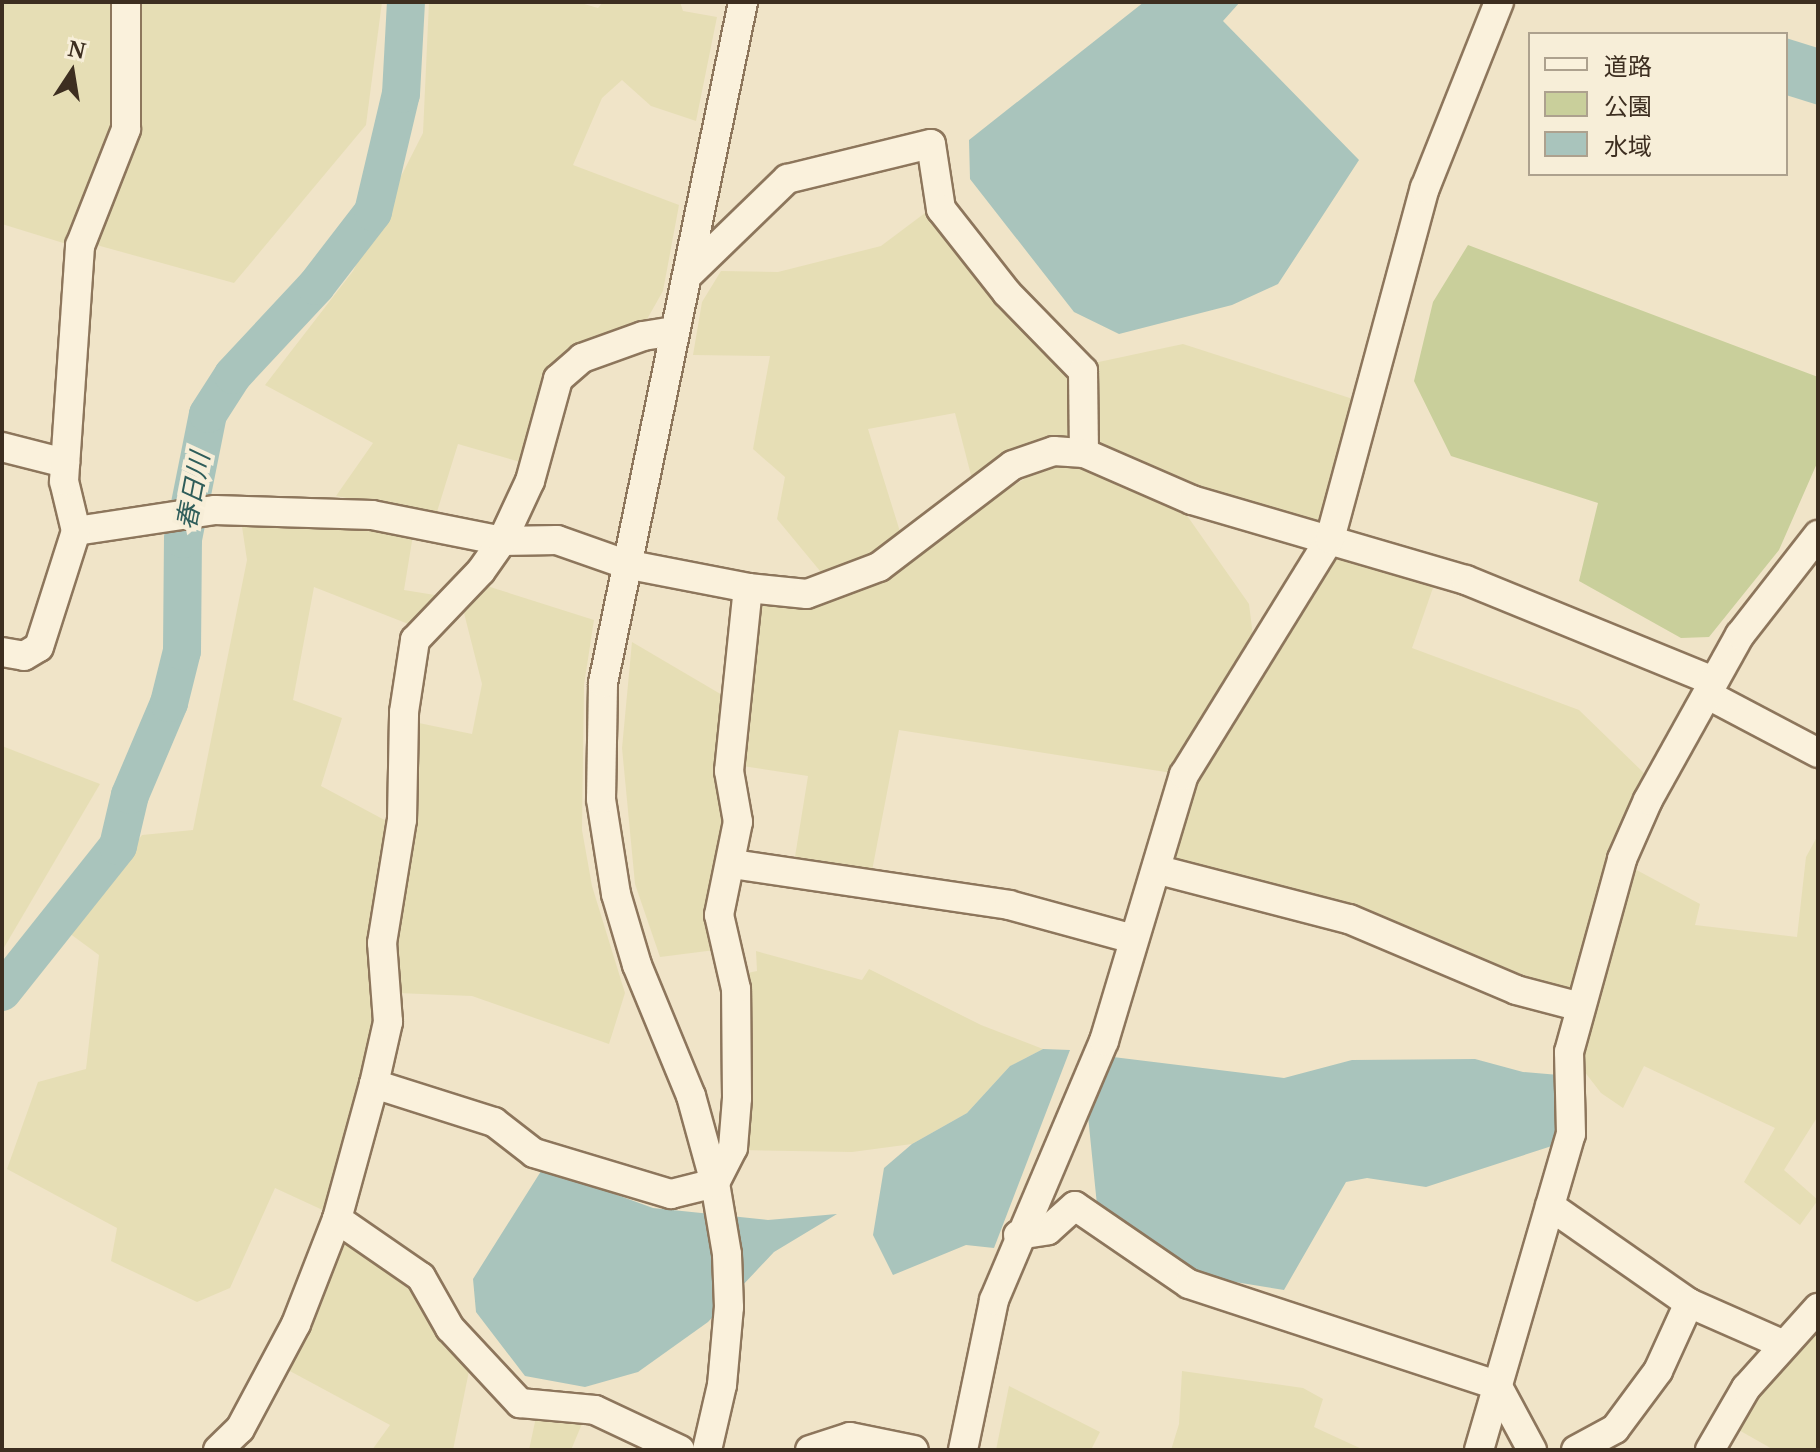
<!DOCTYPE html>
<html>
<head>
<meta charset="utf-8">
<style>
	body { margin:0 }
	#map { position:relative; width:1820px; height:1452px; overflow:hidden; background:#f0e4c8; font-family:"Noto Serif","Noto Sans JP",serif }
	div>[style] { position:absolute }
	.farmland>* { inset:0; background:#e6deb5 }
	.green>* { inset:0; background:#c9cf9b }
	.water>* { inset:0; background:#a9c4bc }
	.river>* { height:38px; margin:-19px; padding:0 19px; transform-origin:19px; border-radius:19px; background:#a9c4bc }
	.roads { filter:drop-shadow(2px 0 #8d765c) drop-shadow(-2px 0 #8d765c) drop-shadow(0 2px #8d765c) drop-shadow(0 -2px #8d765c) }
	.minor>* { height:28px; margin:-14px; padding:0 14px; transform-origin:14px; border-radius:14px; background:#faf1dc }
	span { translate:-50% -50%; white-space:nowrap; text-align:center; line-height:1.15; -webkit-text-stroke:8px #f7eed8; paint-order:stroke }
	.water-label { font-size:26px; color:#2f5d5a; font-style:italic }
	.frame { position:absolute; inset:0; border:4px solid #3d2e20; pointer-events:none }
	.legend { position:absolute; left:1528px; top:32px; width:260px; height:144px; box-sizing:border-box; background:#f7eed8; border:2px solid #ada18e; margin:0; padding:10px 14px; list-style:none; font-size:24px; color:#3d2e20 }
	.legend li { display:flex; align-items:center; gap:16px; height:40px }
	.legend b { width:40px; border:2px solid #ada18e }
	.north { position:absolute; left:32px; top:32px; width:80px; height:80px; -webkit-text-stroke:6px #f7eed8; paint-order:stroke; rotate:12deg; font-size:22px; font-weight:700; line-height:32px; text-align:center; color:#3d2e20 }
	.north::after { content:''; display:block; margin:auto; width:28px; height:36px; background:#3d2e20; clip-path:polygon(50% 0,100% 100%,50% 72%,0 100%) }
</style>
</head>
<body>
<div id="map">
	<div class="farmland">
		<div style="clip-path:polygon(2px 2px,119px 2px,121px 129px,73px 246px,2px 224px)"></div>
		<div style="clip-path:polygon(136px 2px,382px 2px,366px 125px,234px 283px,93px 244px)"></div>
		<div style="clip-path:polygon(429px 2px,577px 2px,598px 8px,603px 2px,680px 2px,683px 11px,717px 17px,696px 121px,651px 106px,622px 80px,602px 98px,573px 165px,679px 205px,663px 291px,646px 321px,568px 355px,527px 464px,458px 444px,436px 515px,336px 496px,373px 443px,265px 385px,353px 271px,423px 133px)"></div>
		<div style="clip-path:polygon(933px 207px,1062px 364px,1072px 383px,1074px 437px,973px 483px,955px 413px,868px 429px,902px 538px,825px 577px,777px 519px,785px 477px,753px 449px,770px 356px,693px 355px,702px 302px,721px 271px,778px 272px,881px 246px)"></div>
		<div style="clip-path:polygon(1183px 344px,1356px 400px,1320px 525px,1196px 484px,1099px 442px,1094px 363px)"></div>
		<div style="clip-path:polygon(1074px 464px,1181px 507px,1249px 604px,1253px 636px,1172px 773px,899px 730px,871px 876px,794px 863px,808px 776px,736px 765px,757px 602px,826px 599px,1039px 470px)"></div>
		<div style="clip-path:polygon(303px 517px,413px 535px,404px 590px,447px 597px,416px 627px,314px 587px,293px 700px,342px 718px,321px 786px,392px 824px,379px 1029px,327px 1212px,275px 1188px,230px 1288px,197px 1302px,111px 1261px,117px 1228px,7px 1169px,38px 1082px,86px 1069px,99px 955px,69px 933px,142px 835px,193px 830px,247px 560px,241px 520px)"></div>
		<div style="clip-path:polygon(1348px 554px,1434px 585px,1412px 648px,1579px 710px,1646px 775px,1614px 858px,1575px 995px,1352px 907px,1177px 865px,1172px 855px,1195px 781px,1335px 560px)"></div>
		<div style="clip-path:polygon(487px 586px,594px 620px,584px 685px,582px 830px,592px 886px,625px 993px,609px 1044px,472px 996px,397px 993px,394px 926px,414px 722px,472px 734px,482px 684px,464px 613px)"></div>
		<div style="clip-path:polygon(632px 642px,729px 699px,729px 820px,715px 950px,660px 957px,635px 884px,622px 748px)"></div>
		<div style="clip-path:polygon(2px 746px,100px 784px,2px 951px)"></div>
		<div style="clip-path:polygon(1818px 835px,1818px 1116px,1784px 1170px,1818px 1200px,1800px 1225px,1744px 1182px,1775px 1128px,1644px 1066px,1623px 1108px,1601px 1093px,1577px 1062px,1631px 867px,1700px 904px,1695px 925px,1797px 937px,1806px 857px)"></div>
		<div style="clip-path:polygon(756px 951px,862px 980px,869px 969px,981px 1025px,1043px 1049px,1010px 1066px,967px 1113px,912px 1144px,852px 1152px,741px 1150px,738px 975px,757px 971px)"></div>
		<div style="clip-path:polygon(344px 1240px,419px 1293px,445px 1348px,470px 1366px,453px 1450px,372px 1450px,390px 1425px,288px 1370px)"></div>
		<div style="clip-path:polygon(1818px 1319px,1818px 1450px,1774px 1450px,1737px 1429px,1786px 1351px)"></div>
		<div style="clip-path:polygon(1182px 1371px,1303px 1388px,1323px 1399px,1314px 1427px,1364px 1450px,1171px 1450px,1179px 1424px)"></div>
		<div style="clip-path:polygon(1009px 1386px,1100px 1432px,1091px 1450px,996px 1450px)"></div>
		<div style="clip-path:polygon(536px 1417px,584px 1419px,571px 1450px,529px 1450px)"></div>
	</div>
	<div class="green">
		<div style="clip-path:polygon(1468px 245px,1818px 377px,1818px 461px,1779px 550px,1709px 637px,1681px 638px,1579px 581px,1598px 503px,1451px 456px,1414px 381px,1433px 302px)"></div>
	</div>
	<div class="water">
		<div style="clip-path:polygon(1144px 2px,1240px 2px,1223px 21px,1359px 160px,1278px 284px,1232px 305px,1119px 334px,1074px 312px,970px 179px,969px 140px)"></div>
		<div style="clip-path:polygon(1786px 38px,1818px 48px,1818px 105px,1786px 95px)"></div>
		<div style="clip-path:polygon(1043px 1049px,1070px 1050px,994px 1248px,966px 1245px,893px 1275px,873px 1235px,884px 1168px,912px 1144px,967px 1113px,1010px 1066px)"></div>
		<div style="clip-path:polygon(1113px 1057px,1284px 1078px,1352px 1060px,1475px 1059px,1523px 1072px,1559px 1075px,1558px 1144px,1426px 1187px,1367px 1178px,1346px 1182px,1284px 1290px,1198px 1276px,1097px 1205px,1088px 1116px)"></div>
		<div style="clip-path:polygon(543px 1168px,653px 1208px,768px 1220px,837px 1214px,774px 1252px,708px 1322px,638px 1372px,585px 1387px,525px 1376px,476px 1312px,473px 1279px)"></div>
	</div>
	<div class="river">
		<div style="left:2px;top:992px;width:186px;rotate:-51.5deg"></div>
		<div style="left:118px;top:846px;width:52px;rotate:-76.8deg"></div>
		<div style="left:130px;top:795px;width:100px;rotate:-67deg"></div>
		<div style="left:169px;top:703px;width:54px;rotate:-76deg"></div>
		<div style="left:182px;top:651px;width:112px;rotate:-89.5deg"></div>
		<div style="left:183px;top:539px;width:127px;rotate:-78.7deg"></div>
		<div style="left:208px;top:414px;width:46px;rotate:-57.3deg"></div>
		<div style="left:233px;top:375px;width:122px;rotate:-47deg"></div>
		<div style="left:316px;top:286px;width:93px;rotate:-52.4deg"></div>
		<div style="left:373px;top:212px;width:121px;rotate:-76.7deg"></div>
		<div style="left:401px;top:94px;width:92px;rotate:-86.9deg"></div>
	</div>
	<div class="roads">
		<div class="minor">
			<div style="left:688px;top:275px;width:138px;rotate:-44.1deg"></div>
			<div style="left:787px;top:179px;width:148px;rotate:-13.7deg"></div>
			<div style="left:931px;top:144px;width:66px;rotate:81.3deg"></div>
			<div style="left:941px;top:209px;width:107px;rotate:51.8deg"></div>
			<div style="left:1007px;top:293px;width:109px;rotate:45.7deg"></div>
			<div style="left:1083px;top:371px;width:82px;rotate:89.3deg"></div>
			<div style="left:2px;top:447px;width:65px;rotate:14.3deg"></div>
			<div style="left:76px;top:531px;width:141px;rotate:-8.6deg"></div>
			<div style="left:215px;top:510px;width:157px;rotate:1.8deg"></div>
			<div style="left:372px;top:515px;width:133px;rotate:11.3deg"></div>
			<div style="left:502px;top:541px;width:55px;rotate:-1deg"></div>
			<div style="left:557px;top:540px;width:72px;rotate:19.4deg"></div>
			<div style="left:625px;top:564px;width:125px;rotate:11deg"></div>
			<div style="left:748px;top:588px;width:59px;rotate:5.8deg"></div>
			<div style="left:807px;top:594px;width:77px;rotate:-20.6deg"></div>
			<div style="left:879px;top:567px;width:168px;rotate:-37.3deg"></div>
			<div style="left:1013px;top:465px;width:43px;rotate:-18.9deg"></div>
			<div style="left:1054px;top:451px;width:30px;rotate:4deg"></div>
			<div style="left:1084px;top:453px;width:118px;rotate:23.5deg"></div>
			<div style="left:1192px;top:500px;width:285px;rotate:16.3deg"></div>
			<div style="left:1466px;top:580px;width:267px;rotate:22.2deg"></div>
			<div style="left:2px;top:652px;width:22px;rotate:10deg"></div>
			<div style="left:24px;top:656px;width:17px;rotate:-31deg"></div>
			<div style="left:39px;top:647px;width:122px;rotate:-72.3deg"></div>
			<div style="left:76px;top:531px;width:51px;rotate:-103.5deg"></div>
			<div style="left:64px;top:481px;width:236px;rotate:-86.1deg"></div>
			<div style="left:80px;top:246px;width:126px;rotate:-68.5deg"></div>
			<div style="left:126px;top:129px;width:127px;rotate:-90deg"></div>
			<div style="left:1710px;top:696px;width:122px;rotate:27.8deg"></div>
			<div style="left:732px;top:864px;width:280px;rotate:8.4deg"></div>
			<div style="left:1009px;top:905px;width:129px;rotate:15.3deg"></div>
			<div style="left:1159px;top:870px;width:196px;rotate:14.5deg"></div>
			<div style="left:1349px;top:919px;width:181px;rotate:23deg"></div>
			<div style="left:1516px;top:990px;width:67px;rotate:14.7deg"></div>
			<div style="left:374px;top:1084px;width:126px;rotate:17.6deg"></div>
			<div style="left:494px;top:1122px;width:51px;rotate:37.8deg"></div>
			<div style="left:534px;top:1153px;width:143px;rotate:16.7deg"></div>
			<div style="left:671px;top:1194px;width:45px;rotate:-14deg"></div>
			<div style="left:715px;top:1183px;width:39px;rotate:-63deg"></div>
			<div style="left:733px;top:1148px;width:50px;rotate:-85.4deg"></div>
			<div style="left:737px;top:1098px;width:109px;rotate:-90.5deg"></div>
			<div style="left:736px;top:989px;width:76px;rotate:-102.9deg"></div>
			<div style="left:719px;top:915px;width:95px;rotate:-78.5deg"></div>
			<div style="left:738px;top:822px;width:52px;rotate:-100deg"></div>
			<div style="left:729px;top:771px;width:184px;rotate:-84.1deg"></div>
			<div style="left:1550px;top:1206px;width:169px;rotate:34.9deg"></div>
			<div style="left:1689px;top:1303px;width:102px;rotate:23.8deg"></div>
			<div style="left:337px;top:1219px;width:102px;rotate:34.6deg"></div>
			<div style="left:421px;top:1277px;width:59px;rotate:60.4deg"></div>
			<div style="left:450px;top:1328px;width:103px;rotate:47deg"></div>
			<div style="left:520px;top:1403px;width:75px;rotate:5.3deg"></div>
			<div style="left:595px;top:1410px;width:94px;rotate:25.2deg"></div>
			<div style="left:1018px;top:1235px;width:30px;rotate:-9deg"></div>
			<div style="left:1048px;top:1230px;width:36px;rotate:-42deg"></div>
			<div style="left:1075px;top:1206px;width:138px;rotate:34.4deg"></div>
			<div style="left:1189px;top:1284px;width:324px;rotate:18.2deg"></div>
			<div style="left:1497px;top:1385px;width:74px;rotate:61.7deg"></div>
			<div style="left:218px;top:1450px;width:30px;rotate:-44deg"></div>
			<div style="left:240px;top:1429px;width:119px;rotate:-61.9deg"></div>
			<div style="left:296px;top:1324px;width:113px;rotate:-68.7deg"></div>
			<div style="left:337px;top:1219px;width:140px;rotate:-74.7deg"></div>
			<div style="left:374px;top:1084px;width:64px;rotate:-77.3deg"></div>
			<div style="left:388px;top:1022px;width:79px;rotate:-94.3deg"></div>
			<div style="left:382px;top:943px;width:125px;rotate:-80.8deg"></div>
			<div style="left:402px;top:820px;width:108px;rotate:-88.9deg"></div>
			<div style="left:404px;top:712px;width:73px;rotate:-81.3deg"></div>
			<div style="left:415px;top:640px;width:95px;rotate:-46.3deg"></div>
			<div style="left:481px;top:571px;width:37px;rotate:-55deg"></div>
			<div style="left:502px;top:541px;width:66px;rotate:-65deg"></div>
			<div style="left:530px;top:481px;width:106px;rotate:-74.6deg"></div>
			<div style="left:558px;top:379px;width:32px;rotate:-41deg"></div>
			<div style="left:582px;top:358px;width:65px;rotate:-19.8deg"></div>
			<div style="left:643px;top:336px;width:31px;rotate:-9deg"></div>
			<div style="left:707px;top:1450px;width:67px;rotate:-77deg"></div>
			<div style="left:722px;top:1385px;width:78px;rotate:-84.9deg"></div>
			<div style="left:729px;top:1307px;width:53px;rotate:-92.2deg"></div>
			<div style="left:727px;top:1254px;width:72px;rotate:-99.6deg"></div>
			<div style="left:715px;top:1183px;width:90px;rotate:-105.4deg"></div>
			<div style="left:691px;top:1096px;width:142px;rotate:-112.4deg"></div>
			<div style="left:637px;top:965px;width:74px;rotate:-106.5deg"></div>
			<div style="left:616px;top:894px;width:96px;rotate:-99deg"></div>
			<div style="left:601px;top:799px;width:116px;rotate:-89deg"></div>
			<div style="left:603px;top:683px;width:695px;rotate:-78.38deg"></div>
			<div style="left:810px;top:1450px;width:42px;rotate:-18deg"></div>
			<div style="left:850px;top:1437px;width:65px;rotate:11.5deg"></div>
			<div style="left:963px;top:1450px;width:153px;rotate:-78.3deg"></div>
			<div style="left:994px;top:1300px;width:281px;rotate:-67deg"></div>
			<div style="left:1104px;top:1041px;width:278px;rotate:-73.3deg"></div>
			<div style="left:1184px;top:775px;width:278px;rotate:-58.3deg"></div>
			<div style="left:1330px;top:539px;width:364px;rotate:-74.9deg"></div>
			<div style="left:1425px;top:188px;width:200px;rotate:-68.3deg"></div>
			<div style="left:1479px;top:1450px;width:329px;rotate:-73.8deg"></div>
			<div style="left:1571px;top:1134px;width:82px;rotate:-91.4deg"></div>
			<div style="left:1569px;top:1052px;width:200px;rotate:-74.6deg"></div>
			<div style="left:1622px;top:859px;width:64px;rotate:-66.2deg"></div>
			<div style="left:1648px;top:800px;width:189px;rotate:-60.9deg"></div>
			<div style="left:1740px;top:635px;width:127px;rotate:-52deg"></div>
			<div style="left:1576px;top:1450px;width:44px;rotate:-28.3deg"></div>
			<div style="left:1615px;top:1429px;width:72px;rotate:-53.4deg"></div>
			<div style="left:1658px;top:1371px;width:75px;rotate:-65.5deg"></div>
			<div style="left:1710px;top:1450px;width:72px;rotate:-59.9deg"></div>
			<div style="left:1746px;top:1388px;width:108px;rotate:-48deg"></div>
		</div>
	</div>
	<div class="water-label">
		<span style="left:193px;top:491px;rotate:-79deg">春日川</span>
	</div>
	<div class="frame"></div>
	<ul class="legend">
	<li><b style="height:10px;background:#faf1dc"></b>道路</li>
	<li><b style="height:22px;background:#c9cf9b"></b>公園</li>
	<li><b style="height:22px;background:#a9c4bc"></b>水域</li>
	</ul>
	<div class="north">N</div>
</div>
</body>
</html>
